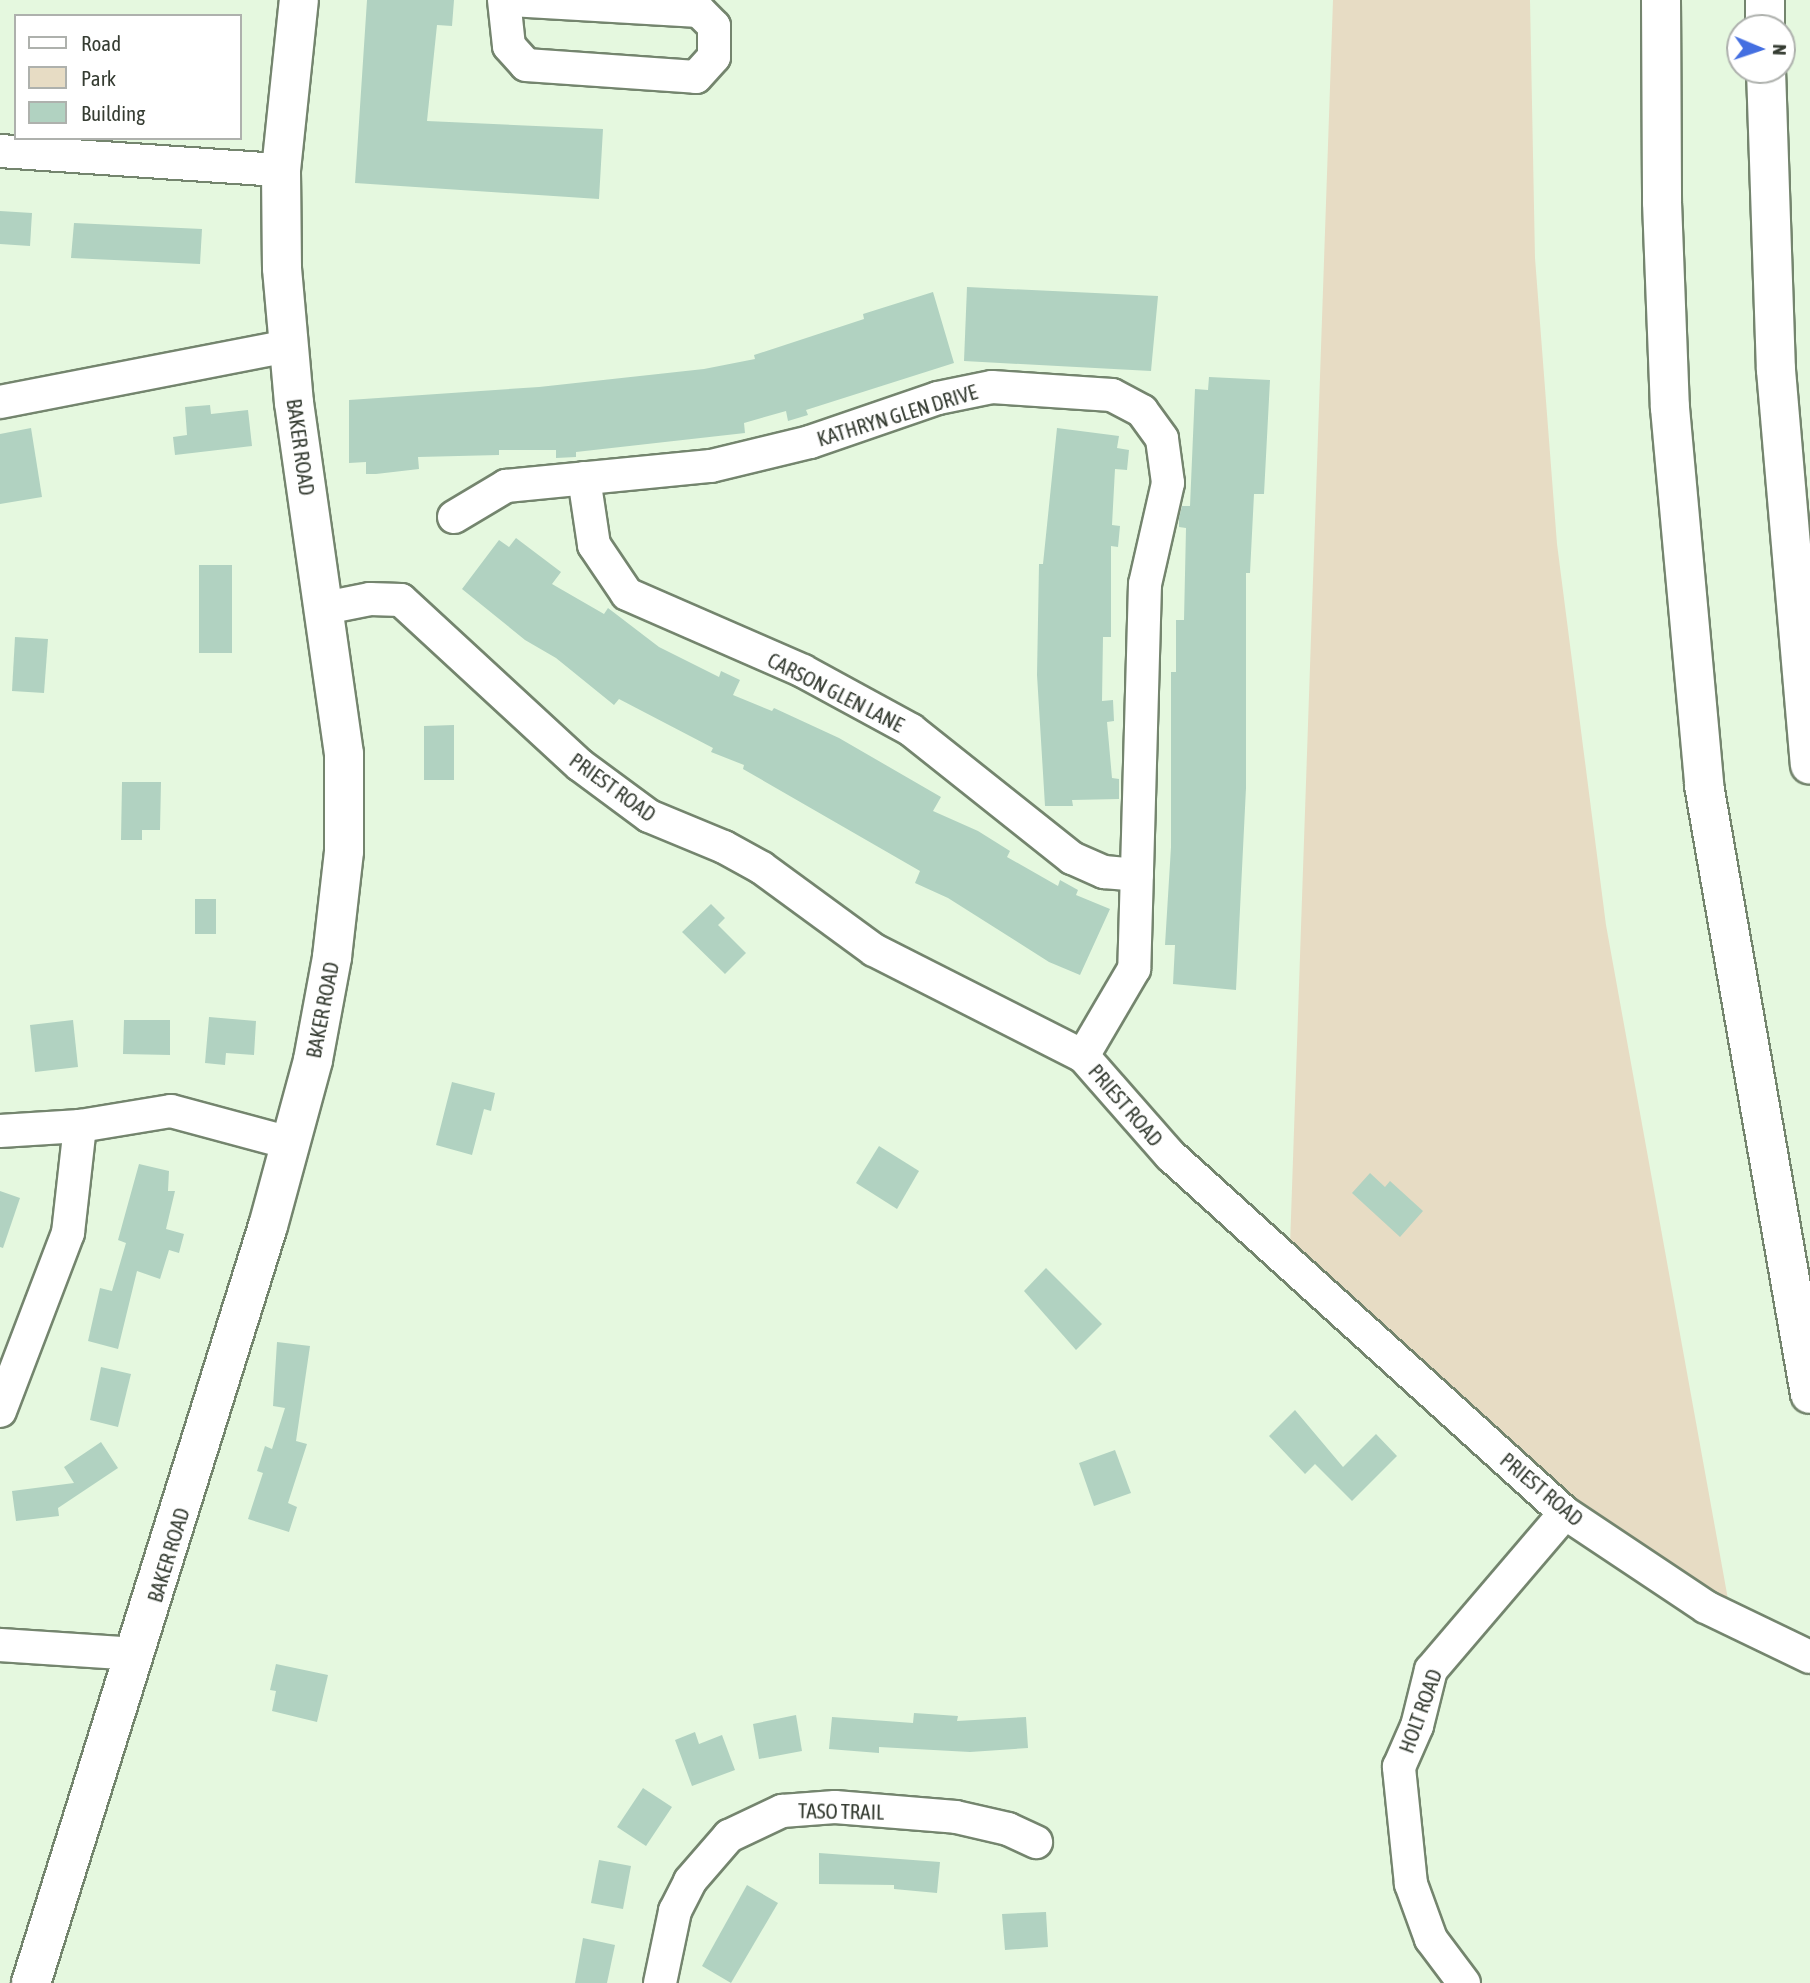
<!DOCTYPE html>
<html>
<head>
<meta charset="utf-8">
<style>
	body { margin:0 }
	#map { position:relative; width:1810px; height:1983px; overflow:hidden; background:#e5f8df; font-family:"Asap Condensed",sans-serif }
	div>[style] { position:absolute }
	.green>* { inset:0; background:#e7dcc4 }
	.building>* { inset:0; background:#b1d2c1 }
	.roads { filter:drop-shadow(2px 0 #74856e) drop-shadow(-2px 0 #74856e) drop-shadow(0 2px #74856e) drop-shadow(0 -2px #74856e) }
	.minor>* { height:32px; margin:-16px; padding:0 16px; transform-origin:16px; border-radius:16px; background:#fff }
	.major>* { height:38px; margin:-19px; padding:0 19px; transform-origin:19px; border-radius:19px; background:#fff }
	.highway>* { height:38px; margin:-19px; padding:0 19px; transform-origin:19px; border-radius:19px; background:#fff }
	span { translate:-50% -50%; white-space:nowrap; text-align:center; line-height:1.15; -webkit-text-stroke:5px #fff; paint-order:stroke }
	.street-label { font-size:21px; color:#353c32 }
	.legend { position:absolute; left:14px; top:14px; width:228px; height:126px; box-sizing:border-box; background:#fff; border:2px solid #aeb1ad; margin:0; padding:9px 12px; list-style:none; font-size:21px; color:#353c32 }
	.legend li { display:flex; align-items:center; gap:14px; height:35px }
	.legend b { width:35px; border:2px solid #aeb1ad }
	.north { position:absolute; left:1726px; top:14px; width:70px; height:70px; box-sizing:border-box; background:#fff; border:2px solid #aeb1ad; border-radius:50%; rotate:92deg; font-size:19px; font-weight:700; line-height:28px; text-align:center; color:#353c32 }
	.north::after { content:''; display:block; margin:auto; width:24px; height:32px; background:#446fe1; clip-path:polygon(50% 0,100% 100%,50% 72%,0 100%) }
</style>
</head>
<body>
<div id="map">
	<div class="green">
		<div style="clip-path:polygon(1333px 0,1530px 0,1535px 258px,1557px 544px,1606px 925px,1735px 1638px,1289px 1275px)"></div>
	</div>
	<div class="building">
		<div style="clip-path:polygon(367px 0,454px 0,452px 26px,437px 25px,427px 121px,603px 129px,599px 199px,355px 183px)"></div>
		<div style="clip-path:polygon(0 211px,32px 213px,30px 246px,0 244px)"></div>
		<div style="clip-path:polygon(74px 223px,202px 229px,200px 264px,71px 258px)"></div>
		<div style="clip-path:polygon(967px 287px,1158px 296px,1151px 371px,964px 361px)"></div>
		<div style="clip-path:polygon(933px 292px,954px 363px,806px 410px,808px 415px,788px 421px,786px 411px,744px 423px,745px 433px,576px 452px,576px 457px,556px 458px,556px 450px,499px 450px,499px 455px,418px 457px,419px 469px,376px 474px,366px 474px,366px 462px,349px 463px,349px 400px,539px 387px,704px 369px,755px 359px,754px 355px,864px 319px,863px 314px)"></div>
		<div style="clip-path:polygon(1209px 377px,1270px 380px,1264px 494px,1254px 494px,1250px 573px,1246px 573px,1246px 788px,1236px 990px,1173px 984px,1175px 945px,1165px 945px,1171px 847px,1171px 672px,1176px 672px,1176px 620px,1184px 620px,1186px 528px,1179px 527px,1179px 518px,1182px 506px,1190px 506px,1195px 389px,1208px 390px)"></div>
		<div style="clip-path:polygon(210px 405px,211px 414px,248px 410px,252px 446px,175px 455px,173px 437px,187px 435px,185px 407px)"></div>
		<div style="clip-path:polygon(31px 428px,42px 497px,0 504px,0 434px)"></div>
		<div style="clip-path:polygon(1057px 428px,1119px 436px,1117px 448px,1129px 450px,1127px 470px,1115px 469px,1112px 525px,1120px 526px,1118px 547px,1111px 546px,1111px 637px,1103px 637px,1102px 701px,1113px 700px,1114px 721px,1107px 722px,1112px 778px,1119px 779px,1119px 799px,1072px 800px,1073px 806px,1045px 806px,1037px 675px,1039px 564px,1043px 564px)"></div>
		<div style="clip-path:polygon(516px 538px,561px 572px,552px 584px,604px 614px,608px 608px,659px 647px,719px 677px,721px 671px,740px 680px,733px 695px,772px 711px,774px 708px,839px 738px,941px 797px,933px 811px,978px 831px,1010px 851px,1007px 857px,1058px 886px,1060px 880px,1078px 890px,1076px 895px,1110px 909px,1080px 975px,1049px 962px,948px 898px,915px 883px,920px 871px,743px 769px,744px 765px,711px 752px,713px 748px,619px 699px,614px 705px,556px 658px,525px 640px,462px 589px,499px 540px,509px 547px)"></div>
		<div style="clip-path:polygon(199px 565px,232px 565px,232px 653px,199px 653px)"></div>
		<div style="clip-path:polygon(15px 637px,48px 639px,44px 693px,12px 691px)"></div>
		<div style="clip-path:polygon(454px 725px,454px 780px,424px 780px,424px 726px)"></div>
		<div style="clip-path:polygon(122px 782px,161px 782px,160px 830px,142px 830px,142px 840px,121px 840px)"></div>
		<div style="clip-path:polygon(195px 899px,216px 899px,216px 934px,195px 934px)"></div>
		<div style="clip-path:polygon(711px 904px,725px 918px,718px 925px,746px 953px,725px 974px,682px 932px)"></div>
		<div style="clip-path:polygon(209px 1017px,256px 1021px,254px 1055px,226px 1053px,225px 1065px,205px 1063px)"></div>
		<div style="clip-path:polygon(73px 1020px,78px 1067px,35px 1072px,30px 1025px)"></div>
		<div style="clip-path:polygon(124px 1020px,170px 1020px,170px 1055px,123px 1054px)"></div>
		<div style="clip-path:polygon(452px 1082px,495px 1093px,491px 1111px,484px 1109px,472px 1155px,436px 1145px)"></div>
		<div style="clip-path:polygon(879px 1146px,919px 1171px,897px 1209px,856px 1183px)"></div>
		<div style="clip-path:polygon(139px 1164px,169px 1171px,168px 1191px,175px 1191px,166px 1229px,184px 1234px,179px 1253px,169px 1250px,160px 1279px,137px 1271px,118px 1349px,88px 1341px,100px 1288px,112px 1291px,126px 1243px,118px 1240px)"></div>
		<div style="clip-path:polygon(1370px 1173px,1385px 1187px,1390px 1181px,1423px 1211px,1400px 1237px,1352px 1193px)"></div>
		<div style="clip-path:polygon(0 1191px,20px 1198px,3px 1248px,0 1247px)"></div>
		<div style="clip-path:polygon(1046px 1268px,1102px 1324px,1076px 1350px,1024px 1291px)"></div>
		<div style="clip-path:polygon(277px 1342px,310px 1346px,296px 1441px,307px 1444px,288px 1503px,297px 1507px,289px 1532px,248px 1519px,263px 1473px,257px 1471px,265px 1446px,272px 1449px,285px 1408px,273px 1406px)"></div>
		<div style="clip-path:polygon(101px 1367px,131px 1374px,118px 1427px,90px 1420px)"></div>
		<div style="clip-path:polygon(1295px 1410px,1343px 1467px,1376px 1434px,1397px 1456px,1352px 1501px,1315px 1464px,1305px 1474px,1269px 1436px)"></div>
		<div style="clip-path:polygon(101px 1442px,118px 1468px,58px 1508px,59px 1516px,16px 1521px,12px 1491px,74px 1483px,64px 1467px)"></div>
		<div style="clip-path:polygon(1115px 1450px,1131px 1493px,1094px 1506px,1079px 1463px)"></div>
		<div style="clip-path:polygon(276px 1664px,328px 1675px,317px 1722px,272px 1711px,276px 1691px,270px 1690px)"></div>
		<div style="clip-path:polygon(914px 1713px,958px 1716px,957px 1721px,1026px 1717px,1028px 1748px,970px 1752px,879px 1747px,879px 1753px,829px 1749px,832px 1717px,913px 1723px)"></div>
		<div style="clip-path:polygon(796px 1715px,802px 1751px,759px 1759px,753px 1724px)"></div>
		<div style="clip-path:polygon(695px 1732px,699px 1744px,722px 1735px,735px 1770px,692px 1786px,675px 1740px)"></div>
		<div style="clip-path:polygon(643px 1788px,672px 1807px,646px 1846px,617px 1827px)"></div>
		<div style="clip-path:polygon(819px 1853px,940px 1862px,937px 1893px,894px 1889px,894px 1885px,819px 1884px)"></div>
		<div style="clip-path:polygon(599px 1860px,631px 1866px,623px 1909px,591px 1903px)"></div>
		<div style="clip-path:polygon(747px 1885px,778px 1903px,731px 1983px,702px 1966px)"></div>
		<div style="clip-path:polygon(1046px 1912px,1048px 1947px,1005px 1950px,1002px 1914px)"></div>
		<div style="clip-path:polygon(583px 1938px,615px 1945px,607px 1983px,575px 1983px)"></div>
	</div>
	<div class="roads">
		<div class="minor">
			<div style="left:504px;top:0;width:46px;rotate:83.8deg"></div>
			<div style="left:509px;top:46px;width:25px;rotate:48deg"></div>
			<div style="left:526px;top:65px;width:170px;rotate:4deg"></div>
			<div style="left:696px;top:77px;width:27px;rotate:-48deg"></div>
			<div style="left:714px;top:57px;width:31px;rotate:-90deg"></div>
			<div style="left:714px;top:26px;width:21px;rotate:-135deg"></div>
			<div style="left:699px;top:11px;width:193px;rotate:-176.7deg"></div>
			<div style="left:0;top:151px;width:282px;rotate:3.9deg"></div>
			<div style="left:0;top:402px;width:294px;rotate:-11deg"></div>
			<div style="left:584px;top:478px;width:68px;rotate:81.5deg"></div>
			<div style="left:594px;top:545px;width:59px;rotate:56deg"></div>
			<div style="left:627px;top:594px;width:192px;rotate:23.6deg"></div>
			<div style="left:803px;top:671px;width:123px;rotate:28.6deg"></div>
			<div style="left:911px;top:730px;width:206px;rotate:38.5deg"></div>
			<div style="left:1072px;top:858px;width:35px;rotate:24deg"></div>
			<div style="left:1104px;top:872px;width:33px;rotate:5deg"></div>
			<div style="left:454px;top:517px;width:61px;rotate:-30.8deg"></div>
			<div style="left:506px;top:486px;width:206px;rotate:-5.6deg"></div>
			<div style="left:711px;top:466px;width:102px;rotate:-13.6deg"></div>
			<div style="left:810px;top:442px;width:135px;rotate:-19deg"></div>
			<div style="left:938px;top:398px;width:55px;rotate:-11.5deg"></div>
			<div style="left:992px;top:387px;width:120px;rotate:3.8deg"></div>
			<div style="left:1112px;top:395px;width:34px;rotate:28deg"></div>
			<div style="left:1142px;top:411px;width:34px;rotate:54deg"></div>
			<div style="left:1162px;top:439px;width:44px;rotate:82.2deg"></div>
			<div style="left:1168px;top:483px;width:104px;rotate:102.8deg"></div>
			<div style="left:1145px;top:584px;width:385px;rotate:91.6deg"></div>
			<div style="left:1134px;top:969px;width:101px;rotate:120.4deg"></div>
			<div style="left:325px;top:608px;width:46px;rotate:-11.3deg"></div>
			<div style="left:370px;top:599px;width:31px;rotate:2deg"></div>
			<div style="left:401px;top:600px;width:243px;rotate:42.7deg"></div>
			<div style="left:580px;top:765px;width:86px;rotate:36.5deg"></div>
			<div style="left:649px;top:816px;width:81px;rotate:22.5deg"></div>
			<div style="left:724px;top:847px;width:43px;rotate:28.9deg"></div>
			<div style="left:762px;top:868px;width:139px;rotate:36.2deg"></div>
			<div style="left:874px;top:950px;width:234px;rotate:26.9deg"></div>
			<div style="left:1083px;top:1056px;width:132px;rotate:48.7deg"></div>
			<div style="left:1170px;top:1155px;width:533px;rotate:42.19deg"></div>
			<div style="left:1565px;top:1513px;width:169px;rotate:33.7deg"></div>
			<div style="left:1706px;top:1607px;width:115px;rotate:25.7deg"></div>
			<div style="left:0;top:1131px;width:80px;rotate:-3.6deg"></div>
			<div style="left:80px;top:1126px;width:92px;rotate:-9.4deg"></div>
			<div style="left:171px;top:1111px;width:123px;rotate:15.1deg"></div>
			<div style="left:0;top:1411px;width:191px;rotate:-69.1deg"></div>
			<div style="left:68px;top:1233px;width:108px;rotate:-83.6deg"></div>
			<div style="left:0;top:1645px;width:136px;rotate:3.8deg"></div>
			<div style="left:660px;top:1983px;width:74px;rotate:-78.2deg"></div>
			<div style="left:675px;top:1911px;width:34px;rotate:-63deg"></div>
			<div style="left:690px;top:1881px;width:60px;rotate:-49.1deg"></div>
			<div style="left:729px;top:1836px;width:59px;rotate:-25.3deg"></div>
			<div style="left:782px;top:1811px;width:53px;rotate:-4.3deg"></div>
			<div style="left:835px;top:1807px;width:121px;rotate:4.7deg"></div>
			<div style="left:956px;top:1817px;width:53px;rotate:13deg"></div>
			<div style="left:1008px;top:1829px;width:31px;rotate:25deg"></div>
			<div style="left:1464px;top:1983px;width:55px;rotate:-126.9deg"></div>
			<div style="left:1431px;top:1939px;width:59px;rotate:-110deg"></div>
			<div style="left:1411px;top:1884px;width:118px;rotate:-95.9deg"></div>
			<div style="left:1399px;top:1767px;width:45px;rotate:-66.3deg"></div>
			<div style="left:1417px;top:1726px;width:58px;rotate:-76deg"></div>
			<div style="left:1431px;top:1670px;width:206px;rotate:-49.5deg"></div>
		</div>
		<div class="major">
			<div style="left:31px;top:1983px;width:793px;rotate:-72.62deg"></div>
			<div style="left:268px;top:1226px;width:172px;rotate:-74.8deg"></div>
			<div style="left:313px;top:1060px;width:105px;rotate:-79.5deg"></div>
			<div style="left:332px;top:957px;width:107px;rotate:-83.5deg"></div>
			<div style="left:344px;top:851px;width:97px;rotate:-90deg"></div>
			<div style="left:344px;top:754px;width:355px;rotate:-98.1deg"></div>
			<div style="left:294px;top:403px;width:136px;rotate:-95.1deg"></div>
			<div style="left:282px;top:268px;width:98px;rotate:-90.6deg"></div>
			<div style="left:281px;top:170px;width:171px;rotate:-84deg"></div>
		</div>
		<div class="highway">
			<div style="left:1661px;top:0;width:202px;rotate:89.7deg"></div>
			<div style="left:1662px;top:202px;width:206px;rotate:87.8deg"></div>
			<div style="left:1670px;top:408px;width:379px;rotate:84.8deg"></div>
			<div style="left:1704px;top:785px;width:618px;rotate:80.13deg"></div>
			<div style="left:1765px;top:0;width:28px;rotate:90deg"></div>
			<div style="left:1766px;top:70px;width:300px;rotate:88.1deg"></div>
			<div style="left:1776px;top:370px;width:396px;rotate:85.1deg"></div>
		</div>
	</div>
	<div class="street-label">
		<span style="left:897px;top:415px;rotate:-17deg">KATHRYN GLEN DRIVE</span>
		<span style="left:301px;top:447px;rotate:82deg">BAKER ROAD</span>
		<span style="left:836px;top:692px;rotate:27deg">CARSON GLEN LANE</span>
		<span style="left:613px;top:787px;rotate:36deg">PRIEST ROAD</span>
		<span style="left:322px;top:1010px;rotate:-79deg">BAKER ROAD</span>
		<span style="left:1126px;top:1105px;rotate:49deg">PRIEST ROAD</span>
		<span style="left:1542px;top:1489px;rotate:40deg">PRIEST ROAD</span>
		<span style="left:168px;top:1555px;rotate:-73deg">BAKER ROAD</span>
		<span style="left:1420px;top:1711px;rotate:-70deg">HOLT ROAD</span>
		<span style="left:841px;top:1811px;rotate:1deg">TASO TRAIL</span>
	</div>
	<ul class="legend">
	<li><b style="height:9px;background:#fff"></b>Road</li>
	<li><b style="height:19px;background:#e7dcc4"></b>Park</li>
	<li><b style="height:19px;background:#b1d2c1"></b>Building</li>
	</ul>
	<div class="north">N</div>
</div>
</body>
</html>
